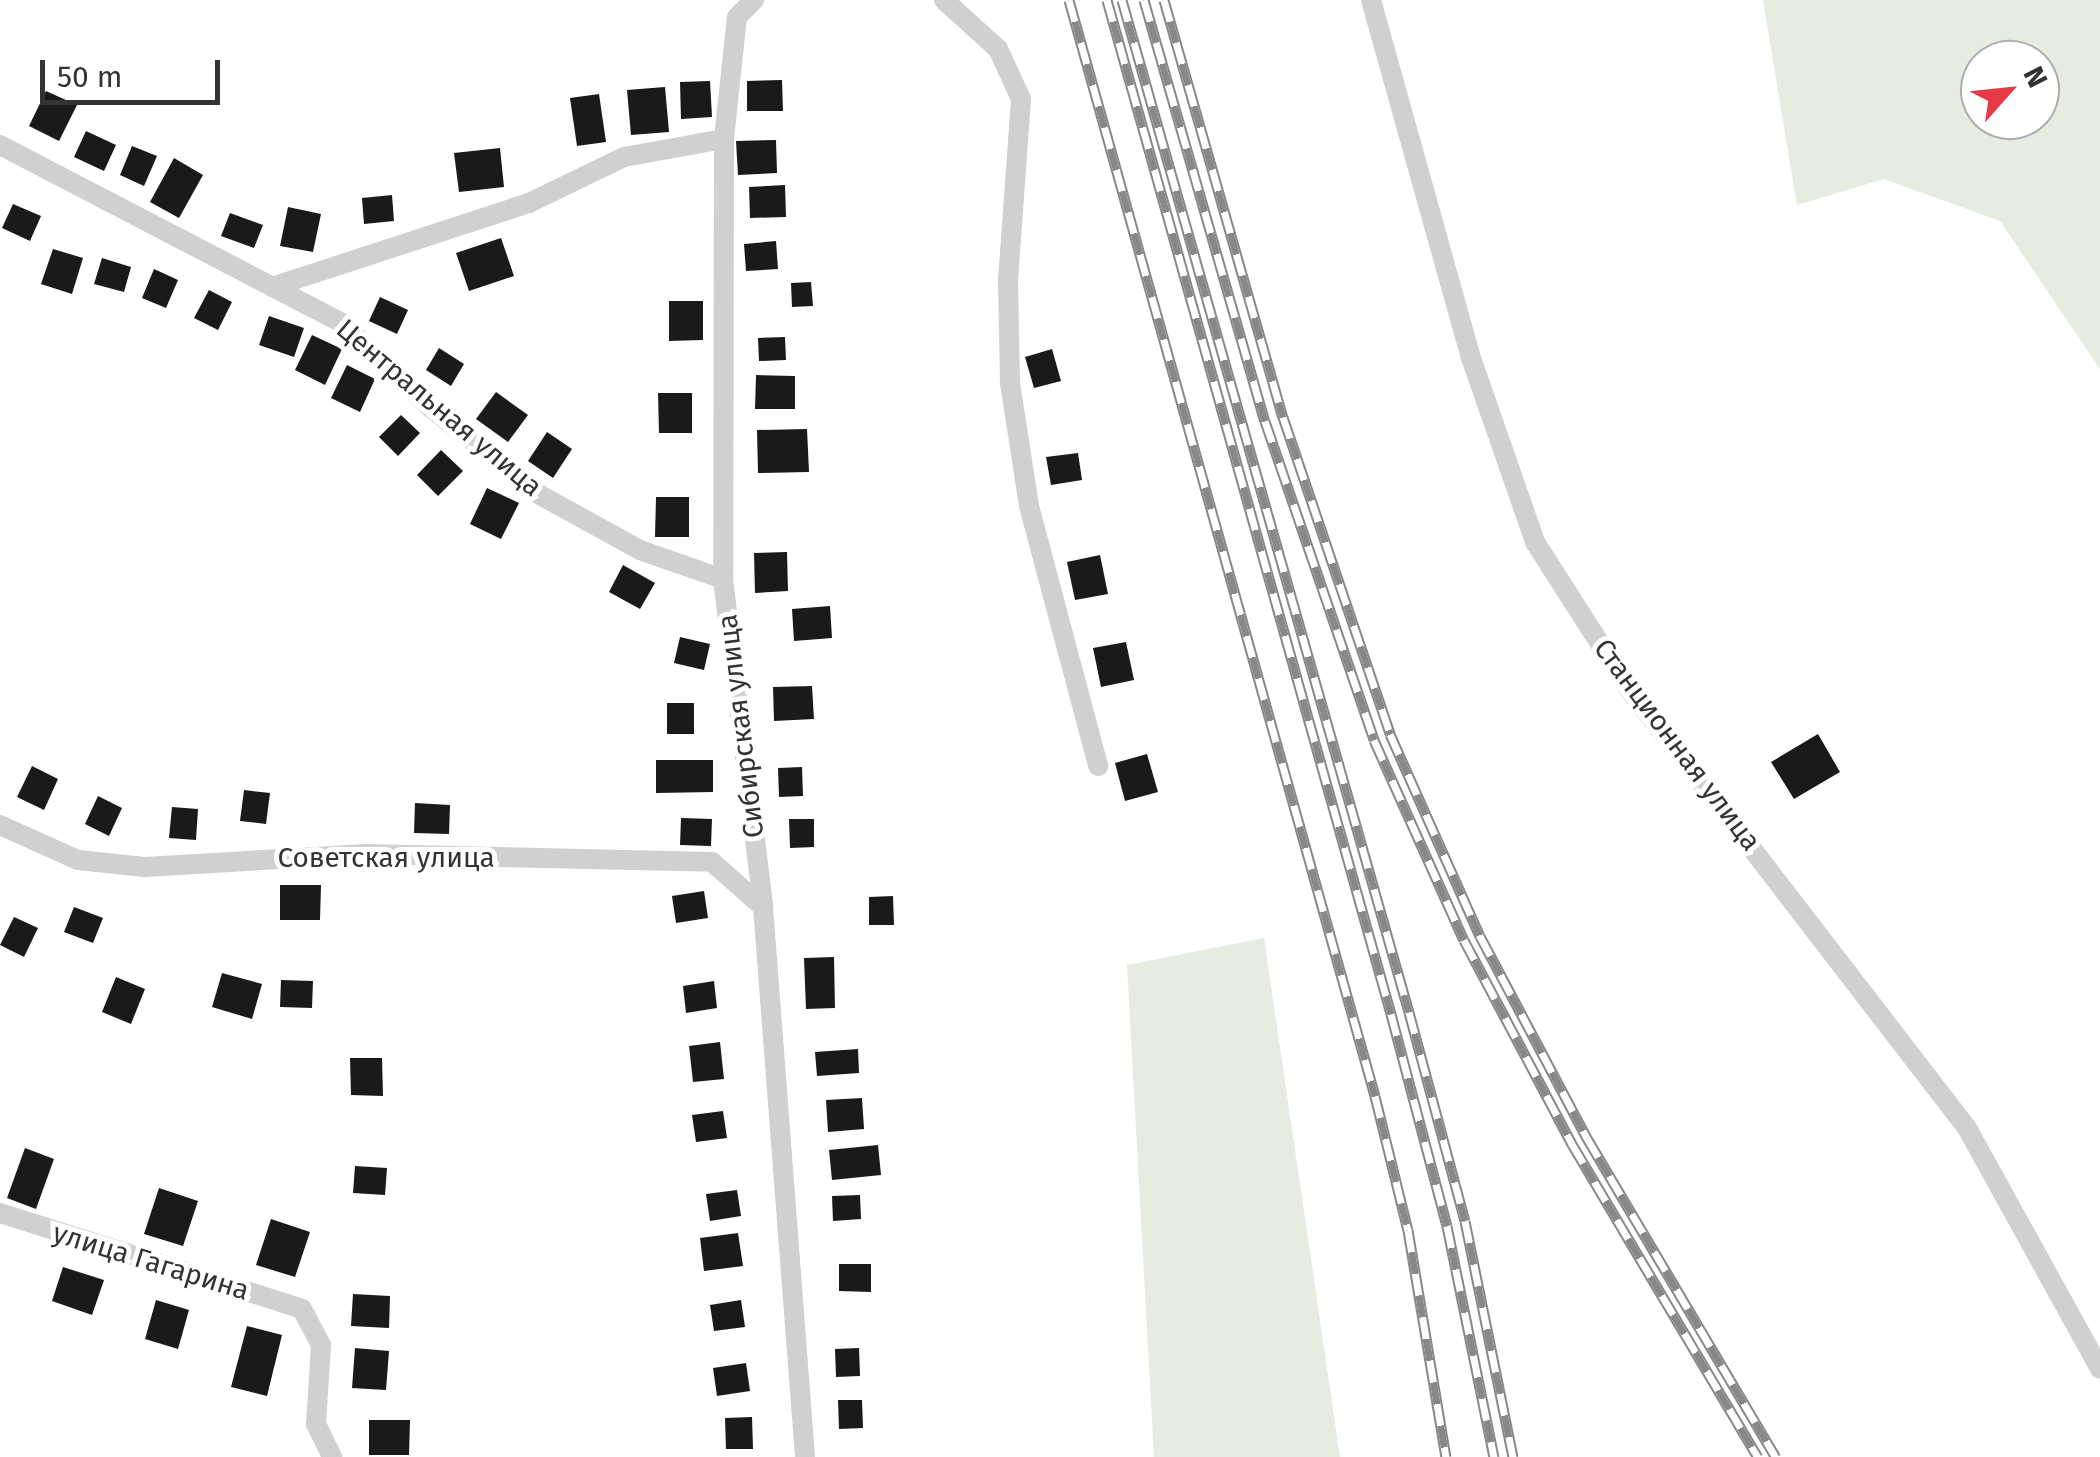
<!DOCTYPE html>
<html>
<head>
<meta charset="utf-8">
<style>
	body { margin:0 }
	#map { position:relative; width:2100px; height:1457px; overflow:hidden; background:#fff; font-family:"Fira Sans",sans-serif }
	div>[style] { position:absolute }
	.green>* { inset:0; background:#e6ecdf }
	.building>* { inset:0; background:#1a1a1a }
	.street>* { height:20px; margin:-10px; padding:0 10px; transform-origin:10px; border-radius:10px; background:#d0d0d0 }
	.rail>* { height:11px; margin-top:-5.5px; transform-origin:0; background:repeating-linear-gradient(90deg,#fff 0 22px,#888 0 44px); box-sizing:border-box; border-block:2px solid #888 }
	span { translate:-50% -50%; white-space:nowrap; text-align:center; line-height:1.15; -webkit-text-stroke:10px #fff; paint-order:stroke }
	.street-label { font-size:28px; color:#333 }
	.north { position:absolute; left:1960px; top:40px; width:100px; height:100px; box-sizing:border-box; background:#fff; border:2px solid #adadad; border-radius:50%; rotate:63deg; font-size:28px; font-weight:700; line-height:40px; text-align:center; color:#333 }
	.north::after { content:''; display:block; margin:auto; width:35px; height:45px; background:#e63946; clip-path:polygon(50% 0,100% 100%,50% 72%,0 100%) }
	.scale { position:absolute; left:40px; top:60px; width:180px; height:45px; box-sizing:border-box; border:5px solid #333; border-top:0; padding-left:12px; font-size:30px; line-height:35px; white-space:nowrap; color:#333; -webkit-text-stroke:8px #fff; paint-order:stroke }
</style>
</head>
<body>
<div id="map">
	<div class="green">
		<div style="clip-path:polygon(evenodd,1763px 0,2100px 0,2100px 369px,2000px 221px,1884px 179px,1797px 205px,1763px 0,2040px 60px,2040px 120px,1980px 120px,1980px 60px,2040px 60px)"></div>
		<div style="clip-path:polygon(1264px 938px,1340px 1457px,1154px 1457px,1127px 965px)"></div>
	</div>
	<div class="building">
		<div style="clip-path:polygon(782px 80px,783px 111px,747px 111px,747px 81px)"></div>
		<div style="clip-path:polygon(710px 81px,712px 117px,681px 119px,680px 82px)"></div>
		<div style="clip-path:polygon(665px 87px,669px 132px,631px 135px,627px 90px)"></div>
		<div style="clip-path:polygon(46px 91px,77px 105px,59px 141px,29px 126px)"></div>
		<div style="clip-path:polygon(599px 94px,606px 142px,577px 146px,570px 98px)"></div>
		<div style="clip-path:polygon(86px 131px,116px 145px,104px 171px,74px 157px)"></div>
		<div style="clip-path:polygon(776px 140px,777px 173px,738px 175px,736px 141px)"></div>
		<div style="clip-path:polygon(132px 146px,157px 156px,144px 186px,120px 175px)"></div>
		<div style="clip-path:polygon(500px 148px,504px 187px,459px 192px,454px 153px)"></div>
		<div style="clip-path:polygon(174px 158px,203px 175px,179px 218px,150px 202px)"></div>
		<div style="clip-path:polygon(785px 185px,786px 217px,750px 218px,749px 187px)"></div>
		<div style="clip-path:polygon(392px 195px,394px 221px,364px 224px,362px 198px)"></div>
		<div style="clip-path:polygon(13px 204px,41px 216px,30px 241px,2px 228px)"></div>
		<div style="clip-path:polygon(288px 207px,321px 214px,313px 252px,280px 246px)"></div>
		<div style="clip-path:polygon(230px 213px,263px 225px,254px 248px,221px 236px)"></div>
		<div style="clip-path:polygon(501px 238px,514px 276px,469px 291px,456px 253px)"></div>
		<div style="clip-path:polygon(776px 241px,778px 269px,746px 271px,744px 244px)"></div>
		<div style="clip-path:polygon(53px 249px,83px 258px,72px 294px,41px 284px)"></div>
		<div style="clip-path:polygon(102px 258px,131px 267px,124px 292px,94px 284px)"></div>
		<div style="clip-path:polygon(154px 269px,178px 280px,166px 308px,142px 298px)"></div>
		<div style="clip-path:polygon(811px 282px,813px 306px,792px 307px,791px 283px)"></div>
		<div style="clip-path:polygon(209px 290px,232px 302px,218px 330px,194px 318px)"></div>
		<div style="clip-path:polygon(380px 297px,408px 310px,397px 334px,369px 321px)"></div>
		<div style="clip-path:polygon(669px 301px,703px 301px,703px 340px,669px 341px)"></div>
		<div style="clip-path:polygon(269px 316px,304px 328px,294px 357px,259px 345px)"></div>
		<div style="clip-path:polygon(312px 335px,342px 349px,325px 385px,295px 370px)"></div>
		<div style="clip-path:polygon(785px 337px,786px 360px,759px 361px,758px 338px)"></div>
		<div style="clip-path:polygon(439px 348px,464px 364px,451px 386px,426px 370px)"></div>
		<div style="clip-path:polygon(1052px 349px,1061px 381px,1034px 388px,1025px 357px)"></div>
		<div style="clip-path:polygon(347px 365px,375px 379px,360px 412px,331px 398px)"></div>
		<div style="clip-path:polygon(756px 375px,795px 376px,795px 409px,755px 409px)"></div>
		<div style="clip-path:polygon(496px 392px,528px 415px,508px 442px,476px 419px)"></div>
		<div style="clip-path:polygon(658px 393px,692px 393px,692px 433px,659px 433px)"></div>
		<div style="clip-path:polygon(401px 415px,420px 433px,398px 456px,379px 437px)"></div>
		<div style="clip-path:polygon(807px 429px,809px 472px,758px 473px,757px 430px)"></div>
		<div style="clip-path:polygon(547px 432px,572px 449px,553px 478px,528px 461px)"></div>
		<div style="clip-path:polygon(441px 450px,463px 471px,438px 496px,417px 475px)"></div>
		<div style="clip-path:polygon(1078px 453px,1082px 480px,1051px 485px,1046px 457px)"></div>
		<div style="clip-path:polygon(487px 488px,519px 503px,501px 539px,470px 524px)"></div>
		<div style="clip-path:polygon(656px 497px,689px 497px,689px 537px,655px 537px)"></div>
		<div style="clip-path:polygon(787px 552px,788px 591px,755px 593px,754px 553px)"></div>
		<div style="clip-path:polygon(1100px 555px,1108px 594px,1075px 600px,1067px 562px)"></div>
		<div style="clip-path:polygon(623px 565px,655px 583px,640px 609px,609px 592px)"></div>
		<div style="clip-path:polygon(830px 606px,832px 638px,794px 641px,792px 609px)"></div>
		<div style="clip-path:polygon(680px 637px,710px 644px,704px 670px,674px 663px)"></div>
		<div style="clip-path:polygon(1126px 642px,1134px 680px,1101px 687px,1093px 648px)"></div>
		<div style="clip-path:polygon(812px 686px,814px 719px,774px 721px,773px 687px)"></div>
		<div style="clip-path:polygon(667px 703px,694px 703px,694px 734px,667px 734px)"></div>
		<div style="clip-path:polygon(1818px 734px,1840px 772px,1794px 799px,1771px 762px)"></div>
		<div style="clip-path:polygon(1147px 754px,1158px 792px,1125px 801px,1115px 763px)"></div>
		<div style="clip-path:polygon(656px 760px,713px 760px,713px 792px,656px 793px)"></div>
		<div style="clip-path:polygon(32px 766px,58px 779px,44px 810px,17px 797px)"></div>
		<div style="clip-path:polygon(802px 767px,803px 796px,779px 797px,778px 768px)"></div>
		<div style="clip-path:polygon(244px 790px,270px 793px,266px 824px,240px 821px)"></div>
		<div style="clip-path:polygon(98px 796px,122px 808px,109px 836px,85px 824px)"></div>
		<div style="clip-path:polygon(415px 803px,450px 805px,449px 834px,414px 833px)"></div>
		<div style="clip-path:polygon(172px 807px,198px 809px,196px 840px,169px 838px)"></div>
		<div style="clip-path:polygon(681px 818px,712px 819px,711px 846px,680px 845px)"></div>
		<div style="clip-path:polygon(789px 819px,814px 819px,814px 847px,790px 848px)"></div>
		<div style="clip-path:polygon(280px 885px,321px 885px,320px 920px,280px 920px)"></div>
		<div style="clip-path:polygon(704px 891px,708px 918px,676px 923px,672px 896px)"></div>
		<div style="clip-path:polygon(893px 896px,894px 925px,869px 925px,869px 897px)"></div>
		<div style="clip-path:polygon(74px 907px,103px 918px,93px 943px,64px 932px)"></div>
		<div style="clip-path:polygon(14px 917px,38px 928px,24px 957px,0 945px)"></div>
		<div style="clip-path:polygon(834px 957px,835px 1008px,806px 1009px,804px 958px)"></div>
		<div style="clip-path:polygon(222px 973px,262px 984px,252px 1019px,212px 1007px)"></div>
		<div style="clip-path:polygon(116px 977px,145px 989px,131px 1024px,102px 1012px)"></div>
		<div style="clip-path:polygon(281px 980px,313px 981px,312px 1008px,280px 1007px)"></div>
		<div style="clip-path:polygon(714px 981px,717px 1008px,686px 1013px,683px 986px)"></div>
		<div style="clip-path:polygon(720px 1042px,724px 1079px,693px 1082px,689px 1046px)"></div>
		<div style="clip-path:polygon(858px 1049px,859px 1073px,817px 1076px,815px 1052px)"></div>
		<div style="clip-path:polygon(350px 1058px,382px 1058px,383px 1096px,351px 1095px)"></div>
		<div style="clip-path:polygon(862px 1098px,864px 1129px,828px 1132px,826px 1100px)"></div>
		<div style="clip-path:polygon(723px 1111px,727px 1138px,696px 1142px,692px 1115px)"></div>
		<div style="clip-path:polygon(878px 1145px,881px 1175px,832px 1180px,829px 1150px)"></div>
		<div style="clip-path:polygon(25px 1148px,54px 1159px,36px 1209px,7px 1198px)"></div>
		<div style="clip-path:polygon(355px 1166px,387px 1168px,385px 1195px,353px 1193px)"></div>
		<div style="clip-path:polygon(159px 1188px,198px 1201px,183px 1246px,144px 1234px)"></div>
		<div style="clip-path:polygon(737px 1190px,741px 1216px,710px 1221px,706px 1194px)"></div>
		<div style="clip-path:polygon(860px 1195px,861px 1219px,833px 1221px,832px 1196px)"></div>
		<div style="clip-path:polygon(271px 1219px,310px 1232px,295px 1277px,256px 1265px)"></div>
		<div style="clip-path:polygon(738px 1233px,743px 1266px,704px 1271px,700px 1238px)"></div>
		<div style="clip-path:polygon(839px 1264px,871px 1264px,871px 1292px,839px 1291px)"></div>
		<div style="clip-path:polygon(63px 1267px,104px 1280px,92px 1315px,52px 1301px)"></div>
		<div style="clip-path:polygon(353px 1294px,390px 1296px,389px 1328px,351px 1326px)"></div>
		<div style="clip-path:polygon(156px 1300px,189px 1310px,178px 1349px,145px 1339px)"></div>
		<div style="clip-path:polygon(741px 1300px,745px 1327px,714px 1331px,710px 1305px)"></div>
		<div style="clip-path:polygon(247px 1326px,282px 1335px,267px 1396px,231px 1387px)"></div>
		<div style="clip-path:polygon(355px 1348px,389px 1351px,386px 1390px,352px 1388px)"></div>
		<div style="clip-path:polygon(859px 1348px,860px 1376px,836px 1377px,835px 1349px)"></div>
		<div style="clip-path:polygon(746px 1363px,750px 1391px,717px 1396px,713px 1368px)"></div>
		<div style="clip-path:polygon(838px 1400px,862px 1400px,863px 1428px,839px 1429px)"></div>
		<div style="clip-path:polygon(752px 1417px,753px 1449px,726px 1449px,725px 1418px)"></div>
		<div style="clip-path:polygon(369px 1420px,410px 1420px,409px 1455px,369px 1455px)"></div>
	</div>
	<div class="street">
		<div style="left:754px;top:0;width:24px;rotate:135deg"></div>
		<div style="left:737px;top:17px;width:123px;rotate:96.1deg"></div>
		<div style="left:724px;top:139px;width:440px;rotate:90.1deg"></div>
		<div style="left:723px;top:579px;width:330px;rotate:83deg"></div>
		<div style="left:763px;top:907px;width:552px;rotate:85.63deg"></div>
		<div style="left:944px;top:0;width:73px;rotate:42.2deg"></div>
		<div style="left:998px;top:49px;width:55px;rotate:65.3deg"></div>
		<div style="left:1021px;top:99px;width:181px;rotate:94.1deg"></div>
		<div style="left:1008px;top:280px;width:103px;rotate:88.9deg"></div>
		<div style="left:1010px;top:383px;width:124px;rotate:81.2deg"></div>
		<div style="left:1029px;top:506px;width:269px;rotate:75.1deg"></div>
		<div style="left:1371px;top:0;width:369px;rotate:74.4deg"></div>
		<div style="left:1470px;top:355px;width:198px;rotate:70.8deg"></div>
		<div style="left:1535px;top:542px;width:174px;rotate:57.4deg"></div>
		<div style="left:1629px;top:689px;width:554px;rotate:52.41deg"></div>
		<div style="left:1967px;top:1128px;width:275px;rotate:61.1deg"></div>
		<div style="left:0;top:145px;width:386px;rotate:27.5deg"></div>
		<div style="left:342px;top:323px;width:123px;rotate:43.7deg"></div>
		<div style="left:431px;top:408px;width:139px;rotate:38.6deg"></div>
		<div style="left:540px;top:495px;width:114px;rotate:28.8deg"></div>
		<div style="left:640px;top:550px;width:88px;rotate:19.3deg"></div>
		<div style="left:272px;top:287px;width:270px;rotate:-18.1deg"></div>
		<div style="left:529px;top:203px;width:106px;rotate:-25.8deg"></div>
		<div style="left:624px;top:157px;width:102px;rotate:-10.2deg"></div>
		<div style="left:0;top:825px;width:85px;rotate:24.2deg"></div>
		<div style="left:78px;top:860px;width:67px;rotate:6deg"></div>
		<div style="left:145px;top:867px;width:220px;rotate:-3.4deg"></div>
		<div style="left:365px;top:854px;width:347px;rotate:1.3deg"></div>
		<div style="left:712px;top:862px;width:68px;rotate:41.4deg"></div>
		<div style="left:0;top:1213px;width:317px;rotate:17.6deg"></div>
		<div style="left:302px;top:1309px;width:41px;rotate:62.2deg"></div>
		<div style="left:321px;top:1345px;width:79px;rotate:93.6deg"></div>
		<div style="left:316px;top:1424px;width:37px;rotate:64deg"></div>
	</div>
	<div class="rail">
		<div style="left:1069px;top:0;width:1138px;rotate:74.4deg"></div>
		<div style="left:1375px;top:1096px;width:138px;rotate:76.2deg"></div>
		<div style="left:1408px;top:1230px;width:230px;rotate:80.5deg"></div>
		<div style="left:1107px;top:0;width:1053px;rotate:74.35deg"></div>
		<div style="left:1391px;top:1014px;width:219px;rotate:75.2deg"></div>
		<div style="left:1447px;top:1226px;width:236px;rotate:78.5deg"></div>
		<div style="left:1122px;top:0;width:1052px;rotate:74.17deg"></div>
		<div style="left:1409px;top:1012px;width:216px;rotate:75deg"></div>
		<div style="left:1465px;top:1221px;width:241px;rotate:78.5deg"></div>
		<div style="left:1144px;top:0;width:438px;rotate:74deg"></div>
		<div style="left:1265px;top:421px;width:337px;rotate:71.1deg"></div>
		<div style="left:1374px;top:740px;width:219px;rotate:65.8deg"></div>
		<div style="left:1464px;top:940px;width:231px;rotate:62.1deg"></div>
		<div style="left:1572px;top:1144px;width:364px;rotate:59.3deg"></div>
		<div style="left:1164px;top:0;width:434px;rotate:74.1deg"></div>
		<div style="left:1283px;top:417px;width:335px;rotate:71.3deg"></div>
		<div style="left:1390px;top:734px;width:221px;rotate:66deg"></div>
		<div style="left:1480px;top:936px;width:229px;rotate:62.1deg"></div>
		<div style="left:1587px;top:1138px;width:371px;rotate:59.4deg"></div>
	</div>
	<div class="street-label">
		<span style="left:439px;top:408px;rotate:40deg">Центральная улица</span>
		<span style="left:741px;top:726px;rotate:-97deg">Сибирская улица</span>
		<span style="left:1677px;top:745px;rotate:53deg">Станционная улица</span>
		<span style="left:386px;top:858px">Советская улица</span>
		<span style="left:151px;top:1262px;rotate:17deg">улица Гагарина</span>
	</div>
	<div class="north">N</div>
	<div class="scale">50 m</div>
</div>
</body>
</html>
